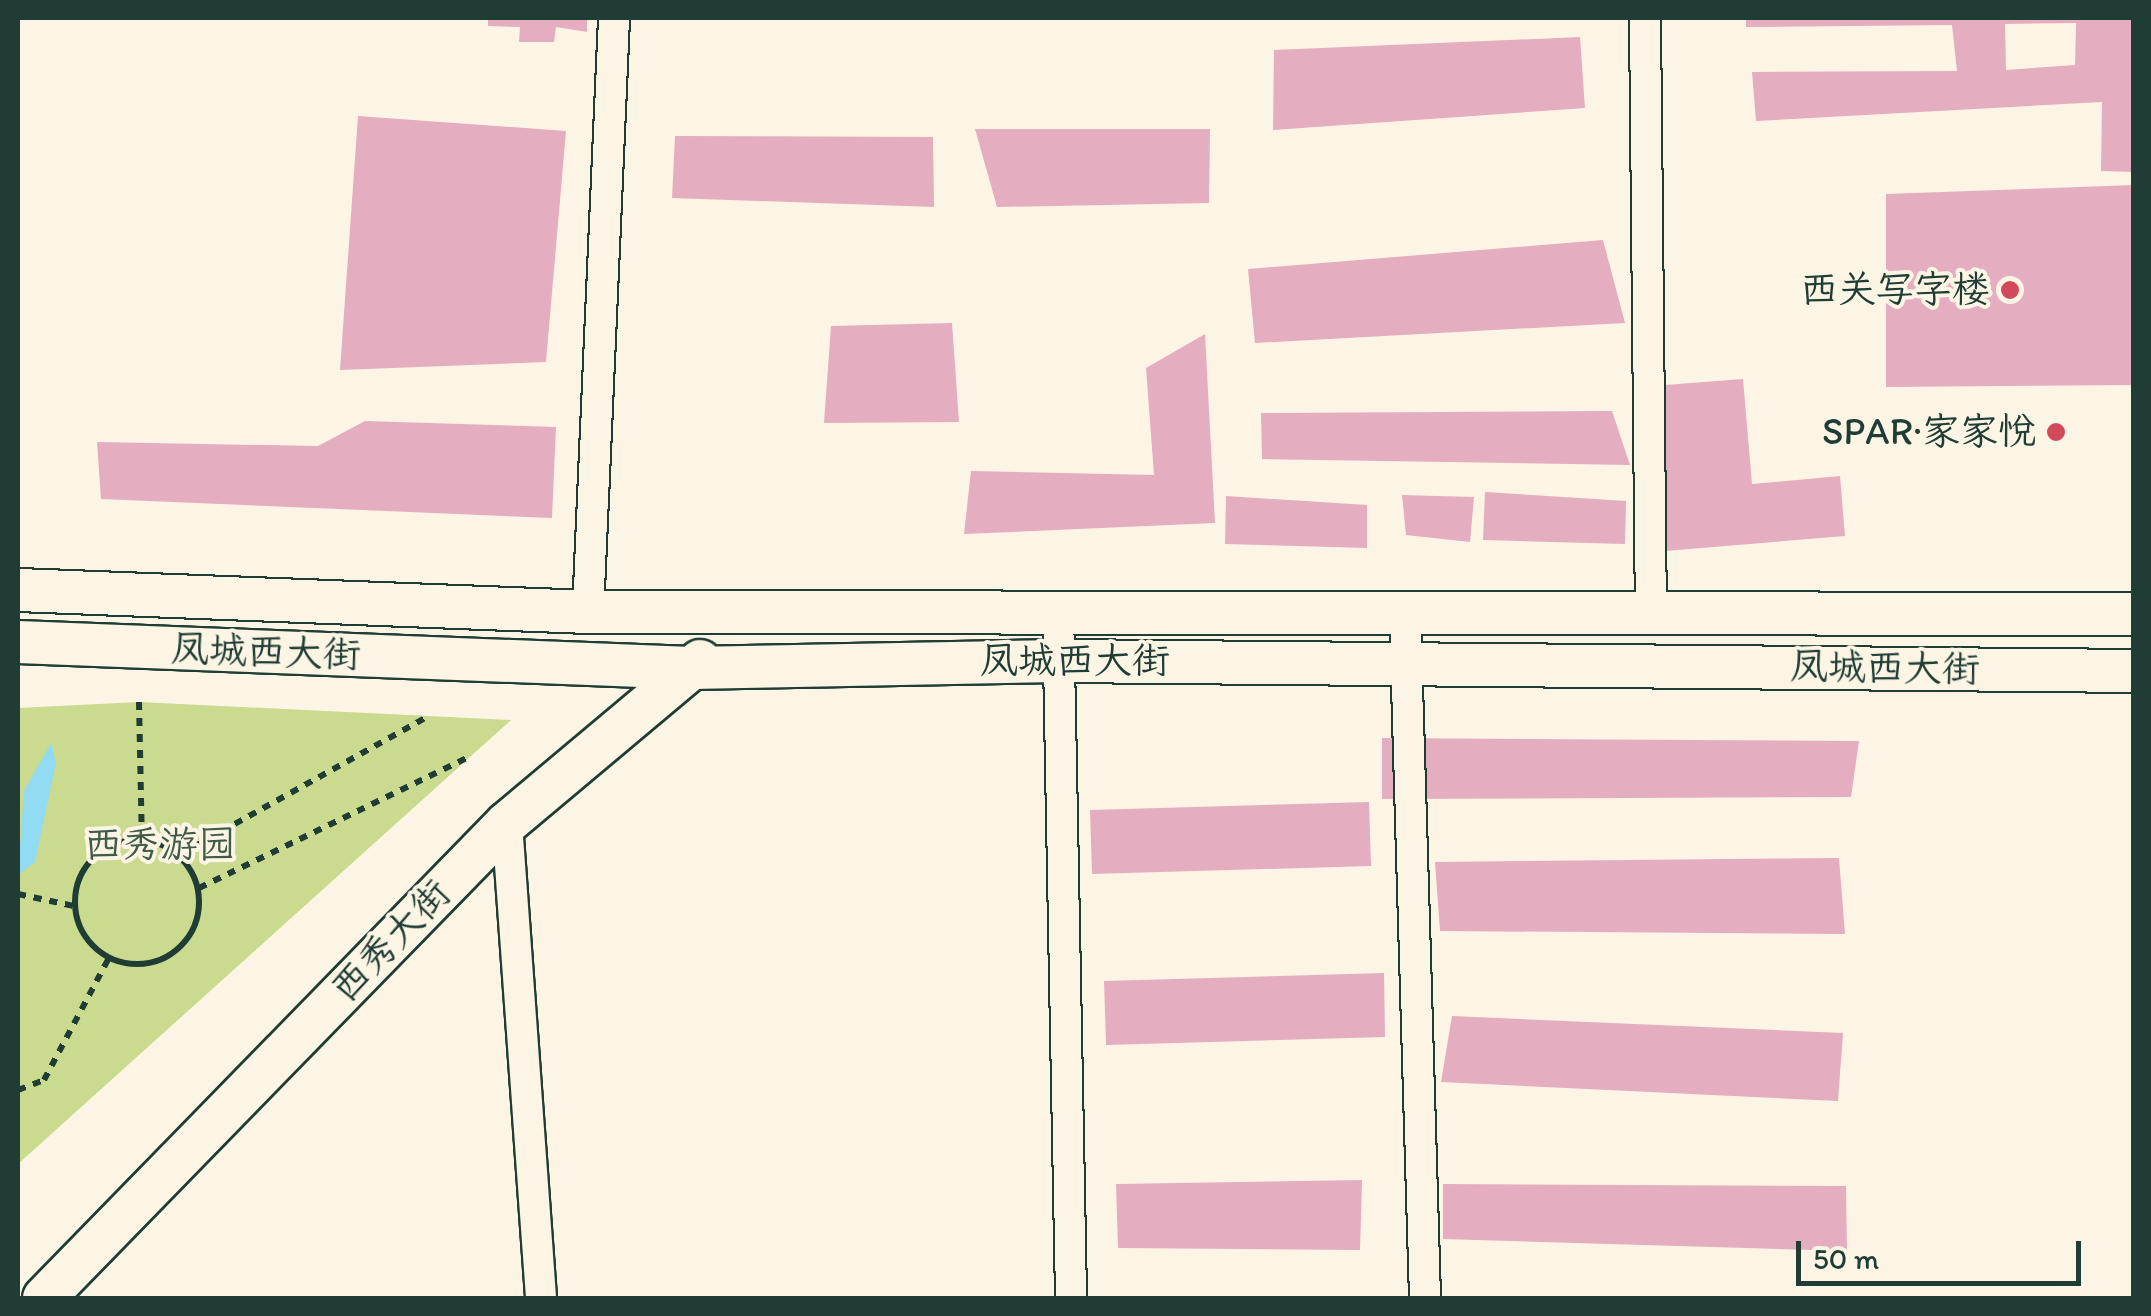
<!DOCTYPE html>
<html>
<head>
<meta charset="utf-8">
<style>
	body { margin:0 }
	#map { position:relative; width:2151px; height:1316px; overflow:hidden; background:#fcf5e5; font-family:Itim,"LXGW WenKai TC",sans-serif }
	div>[style] { position:absolute }
	.green>* { inset:0; background:#cada8e }
	.water>* { inset:0; background:#91dbf3 }
	.building>* { inset:0; background:#e5adc0 }
	.path>* { height:6px; margin-top:-3px; transform-origin:0; background:repeating-linear-gradient(90deg,#1f3d34 0 8px,transparent 0 16px) }
	.path>.ring { margin:-3px; padding:0; box-sizing:content-box; background:none; border:6px solid #1f3d34; border-radius:50% }
	.roads { filter:drop-shadow(2px 0 #1f3d34) drop-shadow(-2px 0 #1f3d34) drop-shadow(0 2px #1f3d34) drop-shadow(0 -2px #1f3d34) }
	.street>* { height:30px; margin:-15px; padding:0 15px; transform-origin:15px; border-radius:15px; background:#fcf5e5 }
	.secondary>* { height:42px; margin:-21px; padding:0 21px; transform-origin:21px; border-radius:21px; background:#fcf5e5 }
	.dots>* { width:28px; height:28px; translate:-50% -50%; box-sizing:border-box; border:5px solid #fcf5e5; border-radius:50% }
	span { translate:-50% -50%; white-space:nowrap; text-align:center; line-height:1.15; -webkit-text-stroke:8px #fcf5e5; paint-order:stroke }
	.poi-label { font-size:38px; color:#1f3d34 }
	.right { translate:-100% -50%; text-align:right }
	.street-label { font-size:38px; color:#1f3d34 }
	.park-label { font-size:38px; color:#415c46 }
	.frame { position:absolute; inset:0; border:20px solid #1f3d34; pointer-events:none }
	.scale { position:absolute; left:1796px; top:1241px; width:285px; height:45px; box-sizing:border-box; border:5px solid #1f3d34; border-top:0; padding-left:12px; font-size:30px; line-height:35px; white-space:nowrap; color:#1f3d34; -webkit-text-stroke:8px #fcf5e5; paint-order:stroke }
</style>
</head>
<body>
<div id="map">
	<div class="green">
		<div style="clip-path:polygon(139px 702px,511px 720px,18px 1164px,18px 708px)"></div>
	</div>
	<div class="water">
		<div style="clip-path:polygon(51px 743px,56px 763px,35px 862px,18px 875px,24px 791px)"></div>
	</div>
	<div class="building">
		<div style="clip-path:polygon(488px 18px,587px 18px,587px 32px,556px 27px,554px 42px,519px 42px,520px 27px,488px 26px)"></div>
		<div style="clip-path:polygon(evenodd,1746px 18px,2134px 18px,2134px 172px,2101px 171px,2102px 102px,1756px 121px,1752px 72px,1957px 71px,1952px 25px,1746px 27px,1746px 18px,2076px 23px,2075px 65px,2006px 70px,2005px 24px,2076px 23px)"></div>
		<div style="clip-path:polygon(1580px 37px,1585px 108px,1273px 130px,1274px 50px)"></div>
		<div style="clip-path:polygon(358px 116px,566px 131px,546px 362px,340px 370px)"></div>
		<div style="clip-path:polygon(975px 129px,1210px 129px,1209px 203px,997px 207px)"></div>
		<div style="clip-path:polygon(675px 136px,933px 137px,934px 207px,672px 198px)"></div>
		<div style="clip-path:polygon(2134px 185px,2134px 385px,1886px 387px,1886px 194px)"></div>
		<div style="clip-path:polygon(1603px 240px,1625px 323px,1255px 343px,1248px 269px)"></div>
		<div style="clip-path:polygon(952px 323px,959px 422px,824px 423px,831px 326px)"></div>
		<div style="clip-path:polygon(1205px 334px,1215px 523px,964px 534px,971px 471px,1154px 475px,1146px 368px)"></div>
		<div style="clip-path:polygon(1743px 379px,1752px 484px,1840px 476px,1845px 536px,1665px 551px,1652px 386px)"></div>
		<div style="clip-path:polygon(1612px 411px,1630px 465px,1262px 459px,1261px 413px)"></div>
		<div style="clip-path:polygon(365px 421px,556px 427px,552px 518px,101px 499px,97px 442px,318px 446px)"></div>
		<div style="clip-path:polygon(1485px 492px,1626px 501px,1625px 544px,1483px 540px)"></div>
		<div style="clip-path:polygon(1402px 495px,1474px 497px,1470px 542px,1406px 535px)"></div>
		<div style="clip-path:polygon(1226px 496px,1367px 505px,1367px 548px,1225px 544px)"></div>
		<div style="clip-path:polygon(1382px 738px,1859px 741px,1851px 797px,1382px 799px)"></div>
		<div style="clip-path:polygon(1369px 802px,1371px 866px,1092px 874px,1090px 810px)"></div>
		<div style="clip-path:polygon(1839px 858px,1845px 934px,1440px 931px,1435px 862px)"></div>
		<div style="clip-path:polygon(1384px 973px,1385px 1037px,1106px 1045px,1104px 981px)"></div>
		<div style="clip-path:polygon(1452px 1016px,1843px 1033px,1838px 1101px,1441px 1082px)"></div>
		<div style="clip-path:polygon(1362px 1180px,1360px 1250px,1118px 1248px,1116px 1184px)"></div>
		<div style="clip-path:polygon(1443px 1184px,1846px 1186px,1847px 1251px,1443px 1239px)"></div>
	</div>
	<div class="path">
		<div style="left:139px;top:702px;width:138px;rotate:88.8deg"></div>
		<div class="ring" style="left:75px;top:840px;width:118px;height:118px"></div>
		<div style="left:179px;top:855px;width:286px;rotate:-29.1deg"></div>
		<div style="left:199px;top:888px;width:300px;rotate:-25.9deg"></div>
		<div style="left:18px;top:894px;width:57px;rotate:12.1deg"></div>
		<div style="left:18px;top:1090px;width:28px;rotate:-21deg"></div>
		<div style="left:44px;top:1080px;width:138px;rotate:-62deg"></div>
	</div>
	<div class="roads">
		<div class="street">
			<div style="left:1645px;top:18px;width:598px;rotate:89.43deg"></div>
			<div style="left:1058px;top:607px;width:691px;rotate:88.92deg"></div>
			<div style="left:588px;top:612px;width:595px;rotate:-87.49deg"></div>
			<div style="left:1405px;top:616px;width:682px;rotate:88.32deg"></div>
			<div style="left:507px;top:823px;width:476px;rotate:85.9deg"></div>
		</div>
		<div class="secondary">
			<div style="left:18px;top:590px;width:570px;rotate:2.21deg"></div>
			<div style="left:588px;top:612px;width:1546px;rotate:0.07deg"></div>
			<div style="left:18px;top:642px;width:674px;rotate:2.21deg"></div>
			<div style="left:691px;top:668px;width:368px;rotate:-1.1deg"></div>
			<div style="left:1059px;top:661px;width:1075px;rotate:0.53deg"></div>
			<div style="left:44px;top:1298px;width:663px;rotate:-45.73deg"></div>
			<div style="left:507px;top:823px;width:252px;rotate:-40deg"></div>
		</div>
	</div>
	<div class="dots">
		<div style="left:2010px;top:290px;background:#d1495b"></div>
		<div style="left:2056px;top:432px;background:#d1495b"></div>
	</div>
	<div class="poi-label">
		<span class="right" style="left:1990px;top:290px">西关写字楼</span>
		<span class="right" style="left:2036px;top:432px">SPAR·家家悦</span>
	</div>
	<div class="street-label">
		<span style="left:266px;top:652px;rotate:2deg">凤城西大街</span>
		<span style="left:1075px;top:661px">凤城西大街</span>
		<span style="left:1885px;top:668px;rotate:1deg">凤城西大街</span>
		<span style="left:391px;top:941px;rotate:-46deg">西秀大街</span>
	</div>
	<div class="park-label">
		<span style="left:160px;top:845px">西秀游园</span>
	</div>
	<div class="frame"></div>
	<div class="scale">50 m</div>
</div>
</body>
</html>
